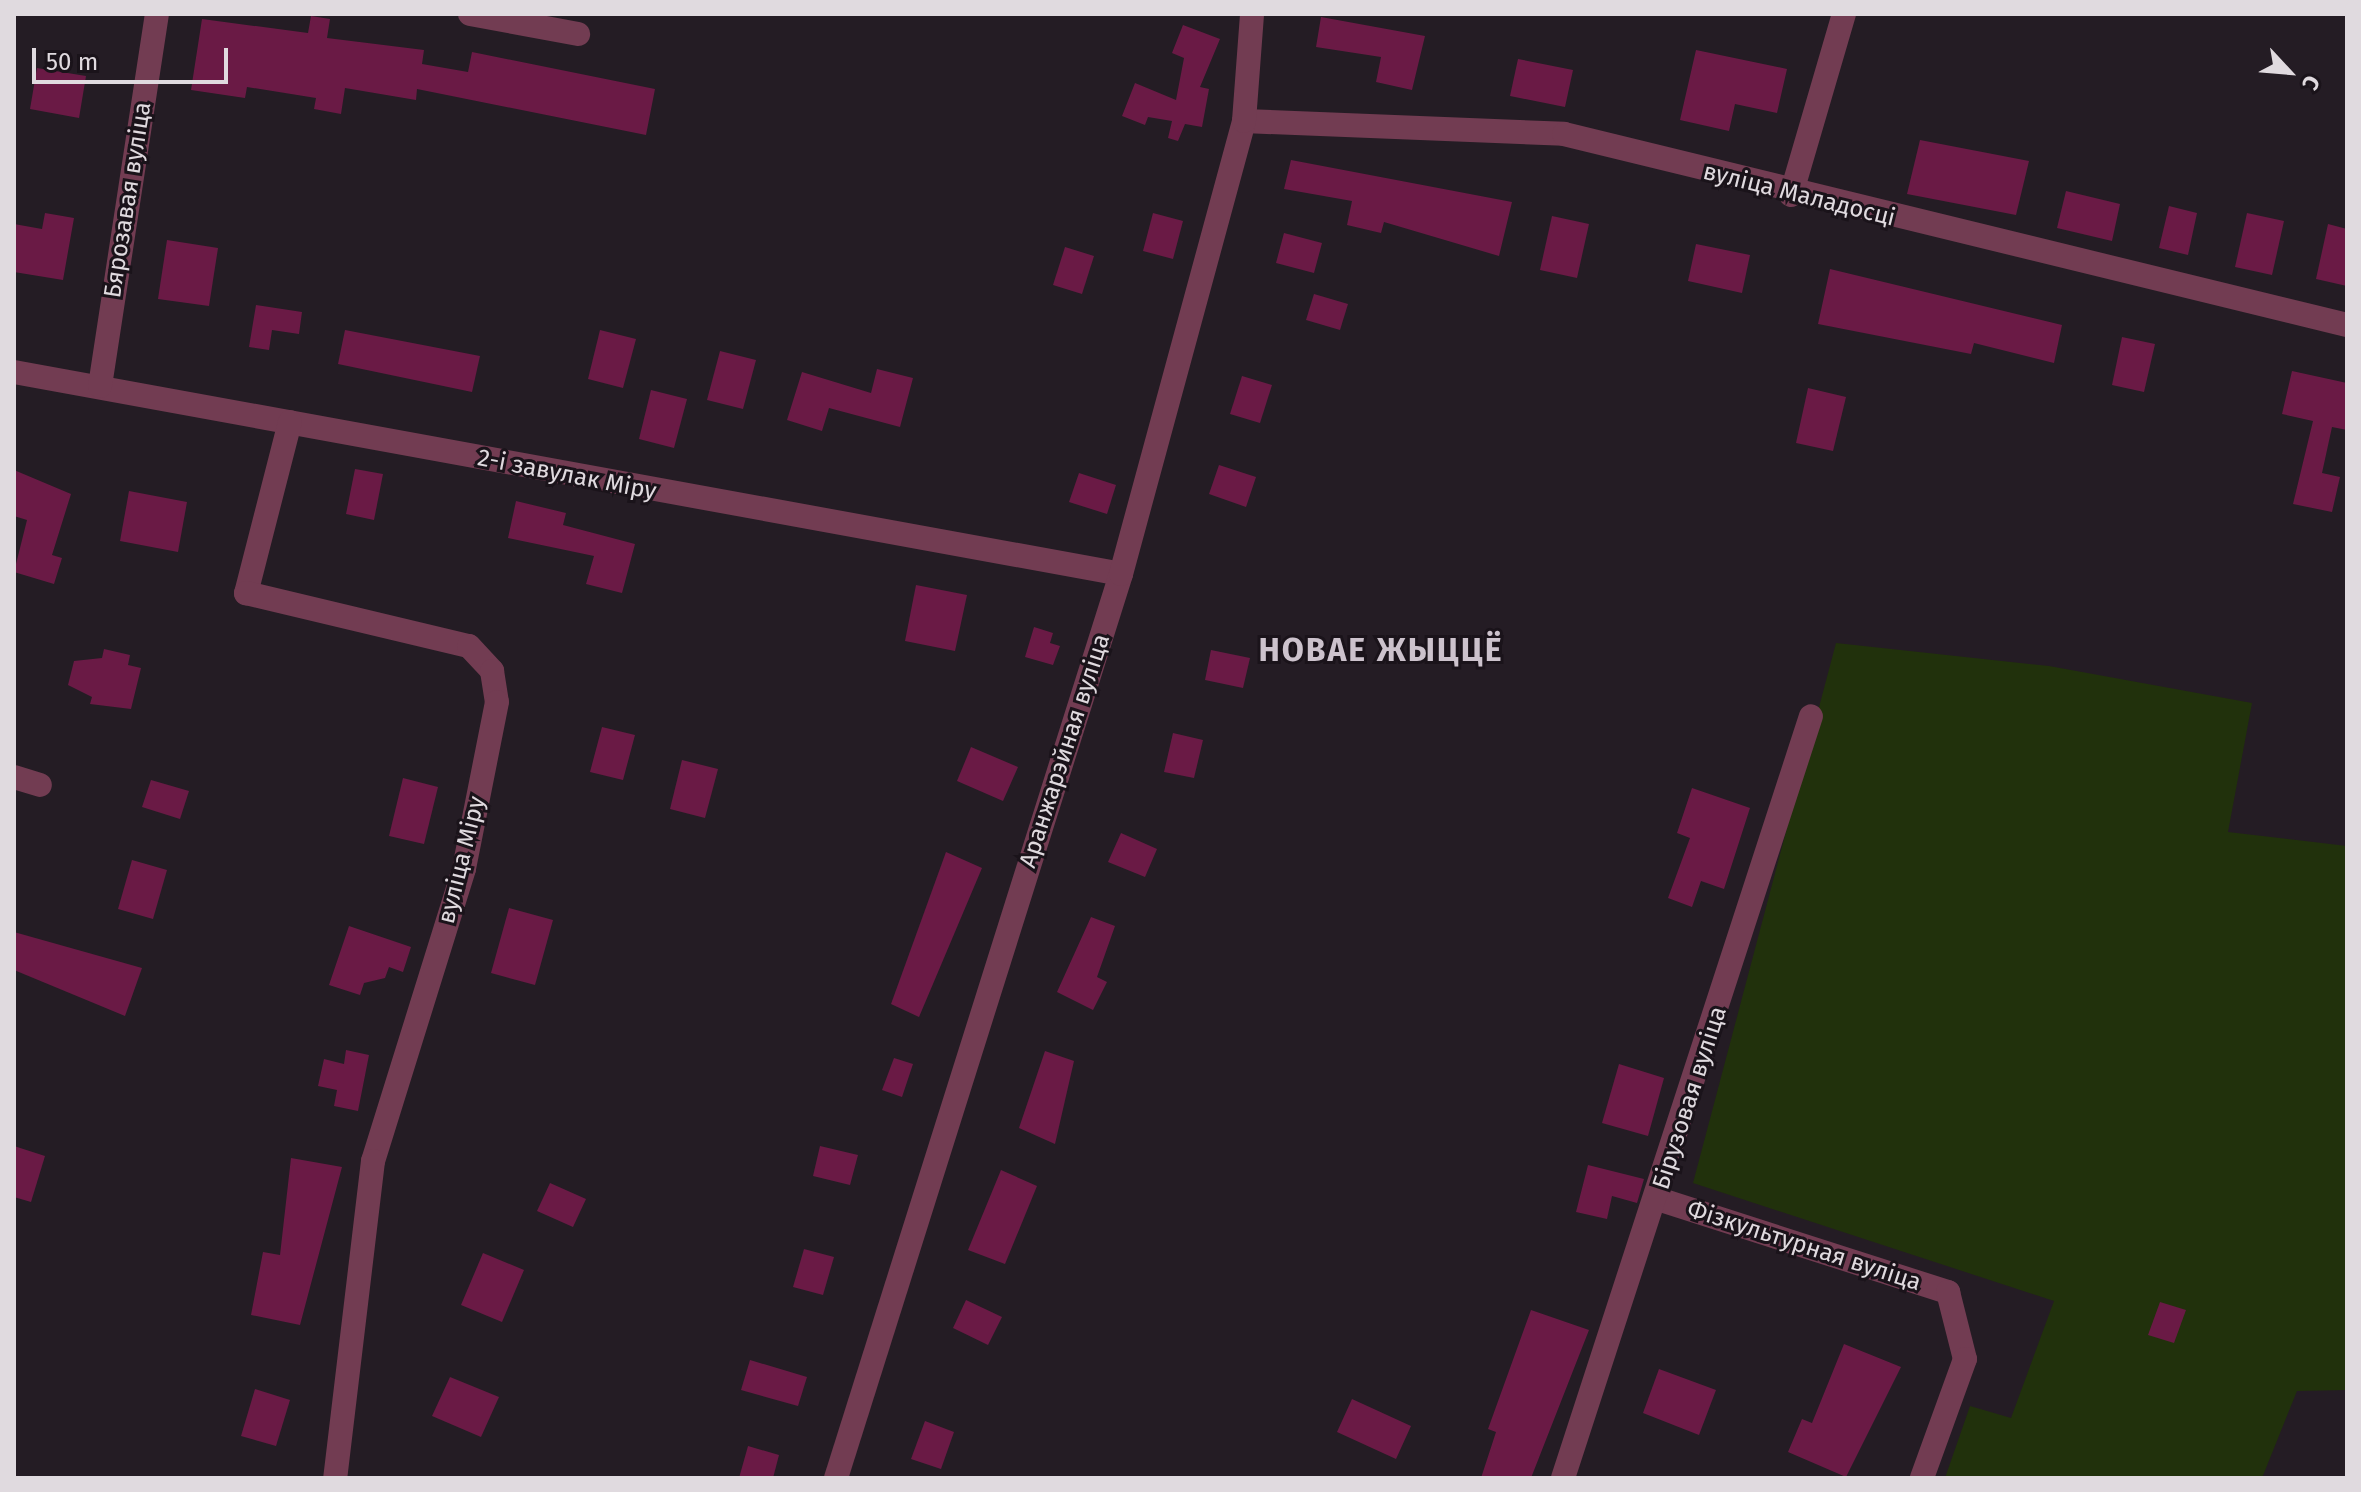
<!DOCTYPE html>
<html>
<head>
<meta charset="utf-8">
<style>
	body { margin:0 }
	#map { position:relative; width:2361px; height:1492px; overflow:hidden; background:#241c24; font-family:"Fira Sans",sans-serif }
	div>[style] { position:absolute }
	.green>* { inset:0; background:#21310c }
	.building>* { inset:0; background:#6a1a45 }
	.minor>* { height:24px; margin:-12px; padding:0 12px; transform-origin:12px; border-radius:12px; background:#723c52 }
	span { translate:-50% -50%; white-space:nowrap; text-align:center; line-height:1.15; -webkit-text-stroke:6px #1a131a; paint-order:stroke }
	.street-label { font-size:24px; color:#e0dadf }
	.district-label { font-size:32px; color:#ccc2cc; font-weight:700; letter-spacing:2px }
	.frame { position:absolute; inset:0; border:16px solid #e0dadf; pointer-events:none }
	.north { position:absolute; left:2249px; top:32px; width:80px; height:80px; -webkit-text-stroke:6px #1a131a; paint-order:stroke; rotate:116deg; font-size:22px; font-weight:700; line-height:32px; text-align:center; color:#e0dadf }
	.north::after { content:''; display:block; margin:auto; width:28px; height:36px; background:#e0dadf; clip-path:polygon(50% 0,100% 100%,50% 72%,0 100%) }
	.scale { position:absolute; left:32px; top:48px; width:196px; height:36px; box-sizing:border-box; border:4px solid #e0dadf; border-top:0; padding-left:10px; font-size:24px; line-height:28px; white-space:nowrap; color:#e0dadf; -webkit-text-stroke:6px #1a131a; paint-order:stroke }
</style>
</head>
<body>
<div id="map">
	<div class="green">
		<div style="clip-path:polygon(1836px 643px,2049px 666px,2252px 703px,2228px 832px,2347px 846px,2347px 1390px,2297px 1391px,2262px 1478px,1945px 1478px,1970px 1406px,2011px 1418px,2054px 1301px,1693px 1183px)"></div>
	</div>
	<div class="building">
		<div style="clip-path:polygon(311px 16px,330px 19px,327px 38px,424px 50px,422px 64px,468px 72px,472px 52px,655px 89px,646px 135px,417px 89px,416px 100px,345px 88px,341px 114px,314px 109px,316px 98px,247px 87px,245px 98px,191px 90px,202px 19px,308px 33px)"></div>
		<div style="clip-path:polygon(1321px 17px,1425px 36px,1412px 90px,1376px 82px,1381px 57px,1316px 47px)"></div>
		<div style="clip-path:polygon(1183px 25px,1220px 39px,1200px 87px,1209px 89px,1202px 127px,1185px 124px,1178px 141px,1168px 138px,1172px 121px,1148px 117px,1145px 125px,1122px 116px,1135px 83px,1176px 100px,1184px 58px,1172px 53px)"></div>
		<div style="clip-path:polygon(1696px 50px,1787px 69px,1777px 113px,1735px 104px,1729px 131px,1680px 120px)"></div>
		<div style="clip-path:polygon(1518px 59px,1573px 70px,1565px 107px,1510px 96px)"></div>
		<div style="clip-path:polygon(37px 68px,86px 76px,79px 118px,30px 109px)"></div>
		<div style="clip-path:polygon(1920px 140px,2029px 161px,2016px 215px,1907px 194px)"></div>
		<div style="clip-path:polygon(1291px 160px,1512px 202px,1499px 256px,1384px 222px,1381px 233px,1347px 225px,1352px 201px,1284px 189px)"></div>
		<div style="clip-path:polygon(2066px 191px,2120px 204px,2112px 241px,2057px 228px)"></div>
		<div style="clip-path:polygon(2169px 206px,2197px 213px,2188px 255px,2159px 248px)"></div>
		<div style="clip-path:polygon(45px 213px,74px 218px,63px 280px,14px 272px,14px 224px,42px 229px)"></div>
		<div style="clip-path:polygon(1153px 213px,1183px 221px,1173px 259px,1143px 251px)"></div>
		<div style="clip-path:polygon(2247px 213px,2284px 221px,2272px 275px,2235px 267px)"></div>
		<div style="clip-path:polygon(1552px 216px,1589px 224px,1577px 278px,1540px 270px)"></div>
		<div style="clip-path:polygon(2328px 224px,2347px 229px,2347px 286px,2316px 279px)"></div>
		<div style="clip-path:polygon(1284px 233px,1322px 243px,1314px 273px,1276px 263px)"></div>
		<div style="clip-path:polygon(167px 240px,218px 248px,209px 306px,158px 299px)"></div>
		<div style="clip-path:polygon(1696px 244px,1750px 255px,1742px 293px,1688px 281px)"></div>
		<div style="clip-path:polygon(1065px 247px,1094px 256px,1082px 294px,1053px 285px)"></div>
		<div style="clip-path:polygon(1830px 269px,2062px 325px,2054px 363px,1974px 343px,1971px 354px,1818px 324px)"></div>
		<div style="clip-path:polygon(1314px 294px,1348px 304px,1340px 330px,1306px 320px)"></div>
		<div style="clip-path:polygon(256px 305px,302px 312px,299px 334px,272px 330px,269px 350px,249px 347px)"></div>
		<div style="clip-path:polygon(345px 330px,480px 356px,472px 392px,338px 364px)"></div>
		<div style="clip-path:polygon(600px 330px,636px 339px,623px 388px,588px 379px)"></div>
		<div style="clip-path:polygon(2122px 337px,2155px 344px,2144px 392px,2112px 385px)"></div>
		<div style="clip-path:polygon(720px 351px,756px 360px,743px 409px,707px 400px)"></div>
		<div style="clip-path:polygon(877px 369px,913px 378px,900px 427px,829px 408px,822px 431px,787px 420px,802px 372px,871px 393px)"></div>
		<div style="clip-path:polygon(2292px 371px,2347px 383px,2347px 430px,2332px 427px,2322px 473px,2340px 477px,2332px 512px,2293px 504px,2313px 421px,2282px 414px)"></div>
		<div style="clip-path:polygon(1242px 376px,1272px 385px,1260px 423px,1230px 414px)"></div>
		<div style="clip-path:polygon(1808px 388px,1846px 397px,1833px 451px,1796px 443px)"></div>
		<div style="clip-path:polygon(651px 390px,687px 399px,674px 448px,639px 439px)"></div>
		<div style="clip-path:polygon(1219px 465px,1256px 477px,1246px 507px,1209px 494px)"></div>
		<div style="clip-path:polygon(355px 469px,383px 474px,374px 520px,346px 514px)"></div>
		<div style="clip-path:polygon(14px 470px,71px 494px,52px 555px,62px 558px,54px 584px,14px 572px,27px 520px,14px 516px)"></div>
		<div style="clip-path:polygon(1079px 473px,1116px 485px,1107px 514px,1069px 502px)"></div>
		<div style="clip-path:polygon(129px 491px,187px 502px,178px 552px,120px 541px)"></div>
		<div style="clip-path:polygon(516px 501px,566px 513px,563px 525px,635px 544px,622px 593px,586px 584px,594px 556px,508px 538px)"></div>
		<div style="clip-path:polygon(916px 585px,967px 595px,955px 651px,905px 641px)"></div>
		<div style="clip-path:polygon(1034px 627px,1053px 633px,1050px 643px,1060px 646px,1053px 665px,1025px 657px)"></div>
		<div style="clip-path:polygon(104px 649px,130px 655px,128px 665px,141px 668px,131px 709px,90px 704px,92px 697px,68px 685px,74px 661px,102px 658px)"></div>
		<div style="clip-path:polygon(1211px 650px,1250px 658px,1243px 688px,1205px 680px)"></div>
		<div style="clip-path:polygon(602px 727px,635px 735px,623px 780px,590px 772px)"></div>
		<div style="clip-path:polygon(1173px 733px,1203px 740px,1194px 778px,1164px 772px)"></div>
		<div style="clip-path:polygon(971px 747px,1018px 767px,1003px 801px,957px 781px)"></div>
		<div style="clip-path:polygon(682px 760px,718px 769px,705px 818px,670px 809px)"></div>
		<div style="clip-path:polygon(403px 778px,438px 787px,424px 844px,389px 836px)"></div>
		<div style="clip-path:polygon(151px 780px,189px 791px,180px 819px,142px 807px)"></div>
		<div style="clip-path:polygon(1692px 788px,1750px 808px,1724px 889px,1701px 881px,1692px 907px,1668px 898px,1690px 838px,1677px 833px)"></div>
		<div style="clip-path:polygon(1121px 833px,1157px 849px,1145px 877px,1108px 862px)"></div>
		<div style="clip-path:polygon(946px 852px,982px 868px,919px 1017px,891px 1004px)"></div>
		<div style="clip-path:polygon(132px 860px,167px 870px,153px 919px,118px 909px)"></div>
		<div style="clip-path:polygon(509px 908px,553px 920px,535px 985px,491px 973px)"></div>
		<div style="clip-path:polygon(1091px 917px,1115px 926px,1097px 977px,1107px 982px,1093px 1010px,1057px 992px)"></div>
		<div style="clip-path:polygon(349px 926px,411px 947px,403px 972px,389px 967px,385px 978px,364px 983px,360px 995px,329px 985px)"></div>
		<div style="clip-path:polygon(14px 932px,142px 968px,125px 1016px,14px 970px)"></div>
		<div style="clip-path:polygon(346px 1050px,369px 1055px,358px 1111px,334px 1106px,337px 1090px,318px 1086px,324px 1059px,344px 1064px)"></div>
		<div style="clip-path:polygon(1045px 1051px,1074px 1061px,1055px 1144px,1019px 1128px)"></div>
		<div style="clip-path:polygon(894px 1058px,913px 1064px,902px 1097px,882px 1090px)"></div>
		<div style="clip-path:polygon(1619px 1064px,1664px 1078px,1648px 1136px,1602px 1123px)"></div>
		<div style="clip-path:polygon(14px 1146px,45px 1156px,31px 1202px,14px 1197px)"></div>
		<div style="clip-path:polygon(820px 1146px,858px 1155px,850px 1185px,813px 1176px)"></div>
		<div style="clip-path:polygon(291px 1158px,342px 1167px,300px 1325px,251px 1315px,263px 1252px,280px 1255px)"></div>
		<div style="clip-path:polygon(1588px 1165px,1644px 1179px,1637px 1203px,1612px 1196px,1607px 1219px,1576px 1212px)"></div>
		<div style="clip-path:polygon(1001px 1170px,1037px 1186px,1005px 1264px,968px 1250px)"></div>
		<div style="clip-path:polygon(550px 1183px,586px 1199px,573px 1227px,537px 1211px)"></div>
		<div style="clip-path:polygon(804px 1249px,834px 1257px,823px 1295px,793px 1287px)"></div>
		<div style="clip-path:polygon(483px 1253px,524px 1270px,502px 1322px,461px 1305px)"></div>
		<div style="clip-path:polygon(966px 1300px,1002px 1317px,988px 1345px,953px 1328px)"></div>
		<div style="clip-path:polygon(2160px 1302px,2186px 1310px,2174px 1343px,2148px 1335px)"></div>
		<div style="clip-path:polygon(1531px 1310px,1589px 1330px,1531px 1478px,1481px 1478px,1496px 1432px,1488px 1429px)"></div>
		<div style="clip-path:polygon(1844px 1344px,1901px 1367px,1846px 1477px,1788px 1452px,1802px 1419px,1812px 1423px)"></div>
		<div style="clip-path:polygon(750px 1360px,807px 1377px,798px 1406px,741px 1390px)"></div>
		<div style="clip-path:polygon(1659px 1369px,1716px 1390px,1699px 1435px,1643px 1413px)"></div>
		<div style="clip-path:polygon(450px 1377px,499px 1397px,481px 1437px,432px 1416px)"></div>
		<div style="clip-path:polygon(255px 1389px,290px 1400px,276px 1446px,241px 1436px)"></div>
		<div style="clip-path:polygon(1352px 1399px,1411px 1426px,1396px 1459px,1337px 1432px)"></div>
		<div style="clip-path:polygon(925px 1421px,954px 1432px,941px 1469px,911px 1459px)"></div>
		<div style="clip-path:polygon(748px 1446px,779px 1455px,773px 1478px,739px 1478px)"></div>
	</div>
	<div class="minor">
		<div style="left:470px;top:14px;width:110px;rotate:10.5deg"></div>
		<div style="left:1244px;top:121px;width:320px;rotate:2.3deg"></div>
		<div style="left:1564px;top:134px;width:806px;rotate:13.71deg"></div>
		<div style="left:1791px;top:195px;width:189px;rotate:-73.7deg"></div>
		<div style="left:14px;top:372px;width:1125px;rotate:10.34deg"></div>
		<div style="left:100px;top:386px;width:376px;rotate:-81.3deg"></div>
		<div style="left:290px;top:422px;width:177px;rotate:104.4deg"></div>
		<div style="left:246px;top:593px;width:229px;rotate:13.4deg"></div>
		<div style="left:469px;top:646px;width:34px;rotate:47deg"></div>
		<div style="left:492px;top:671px;width:31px;rotate:81deg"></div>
		<div style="left:497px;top:702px;width:170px;rotate:101.2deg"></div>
		<div style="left:464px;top:869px;width:306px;rotate:107.3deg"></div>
		<div style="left:373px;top:1161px;width:319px;rotate:96.8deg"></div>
		<div style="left:14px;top:777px;width:27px;rotate:17deg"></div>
		<div style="left:1658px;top:1199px;width:305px;rotate:17.8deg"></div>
		<div style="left:1948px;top:1292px;width:69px;rotate:75.8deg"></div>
		<div style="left:1965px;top:1359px;width:127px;rotate:109.9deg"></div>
		<div style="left:836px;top:1478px;width:948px;rotate:-72.5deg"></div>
		<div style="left:1121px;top:574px;width:469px;rotate:-74.8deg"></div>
		<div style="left:1244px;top:121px;width:107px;rotate:-85.7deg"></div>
		<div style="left:1563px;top:1478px;width:801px;rotate:-71.97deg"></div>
	</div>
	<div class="street-label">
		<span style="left:1799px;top:195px;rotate:14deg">вуліца Маладосці</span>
		<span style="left:128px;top:200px;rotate:-81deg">Бярозавая вуліца</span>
		<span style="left:567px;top:475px;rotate:11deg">2-і завулак Міру</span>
		<span style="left:1065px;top:751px;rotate:-72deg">Аранжарэйная вуліца</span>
		<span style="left:462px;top:860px;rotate:-76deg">вуліца Міру</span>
		<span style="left:1690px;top:1098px;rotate:-72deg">Бірузовая вуліца</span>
		<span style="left:1804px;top:1246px;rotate:18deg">Фізкультурная вуліца</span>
	</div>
	<div class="district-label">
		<span style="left:1381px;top:650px">НОВАЕ ЖЫЦЦЁ</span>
	</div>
	<div class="frame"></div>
	<div class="north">С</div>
	<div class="scale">50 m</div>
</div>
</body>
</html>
